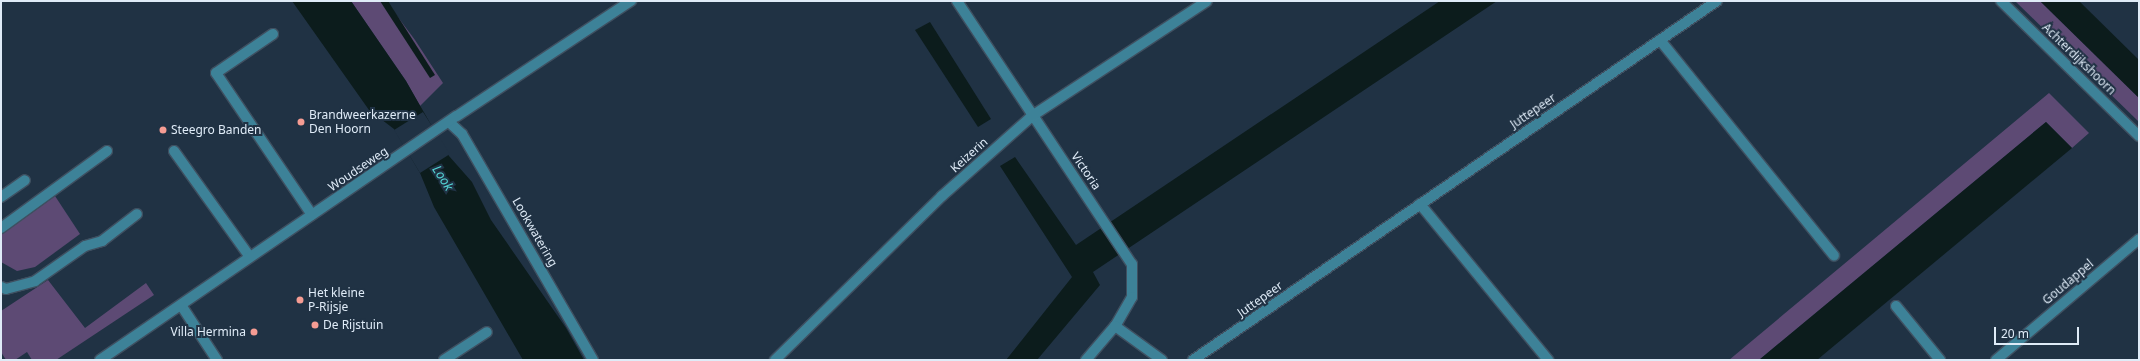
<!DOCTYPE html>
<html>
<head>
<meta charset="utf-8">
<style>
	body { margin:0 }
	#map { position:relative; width:2140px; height:361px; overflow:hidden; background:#203244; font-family:"Noto Sans",sans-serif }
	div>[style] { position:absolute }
	.green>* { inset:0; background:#5d4a74 }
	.water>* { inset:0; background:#0c1c1c }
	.pier>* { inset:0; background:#203244 }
	.roads { filter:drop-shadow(1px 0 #3f5061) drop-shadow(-1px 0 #3f5061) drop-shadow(0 1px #3f5061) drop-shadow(0 -1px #3f5061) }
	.minor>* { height:10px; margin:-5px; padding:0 5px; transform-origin:5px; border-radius:5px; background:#3d8298 }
	.dots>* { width:11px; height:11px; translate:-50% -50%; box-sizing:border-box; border:2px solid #203244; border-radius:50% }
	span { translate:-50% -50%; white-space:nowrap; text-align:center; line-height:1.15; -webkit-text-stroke:4px #203244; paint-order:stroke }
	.street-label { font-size:12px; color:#dfebf7 }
	.poi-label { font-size:12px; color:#dfebf7 }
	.left { translate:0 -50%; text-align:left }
	.right { translate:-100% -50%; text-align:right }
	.water-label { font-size:13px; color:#54d6d6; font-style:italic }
	.frame { position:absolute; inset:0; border:2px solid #dfebf7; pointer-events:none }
	.scale { position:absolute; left:1994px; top:327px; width:85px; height:18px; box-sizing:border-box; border:2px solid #dfebf7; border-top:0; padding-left:5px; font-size:12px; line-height:14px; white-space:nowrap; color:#dfebf7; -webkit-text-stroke:3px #203244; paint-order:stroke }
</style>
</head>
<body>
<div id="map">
	<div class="green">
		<div style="clip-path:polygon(351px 1px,386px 1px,415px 40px,443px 83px,420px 106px,406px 81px)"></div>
		<div style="clip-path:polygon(2015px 1px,2040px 1px,2139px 98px,2139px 122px)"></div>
		<div style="clip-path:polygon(2049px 93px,2089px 133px,2072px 148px,2046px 122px,1759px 360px,1729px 360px)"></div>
		<div style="clip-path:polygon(55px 196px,80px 234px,35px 267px,17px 271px,1px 262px,1px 235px)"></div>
		<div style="clip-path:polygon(48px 280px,85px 328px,146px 283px,154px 295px,56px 360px,32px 360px,27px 352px,15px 360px,6px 360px,1px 352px,1px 311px)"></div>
	</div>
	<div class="water">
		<div style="clip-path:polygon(292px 1px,351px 1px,406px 81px,449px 156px,472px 182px,491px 220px,566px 328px,584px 360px,523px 360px,434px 207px,420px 173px,394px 129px,369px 110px)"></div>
		<div style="clip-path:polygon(380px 1px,388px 1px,435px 75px,430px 78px)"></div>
		<div style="clip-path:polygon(1440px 1px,1497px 1px,1093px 272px,1100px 285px,1037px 360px,1006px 360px,1072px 277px,1000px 166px,1015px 157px,1076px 245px)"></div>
		<div style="clip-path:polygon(2040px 1px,2079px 1px,2139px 60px,2139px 98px)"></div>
		<div style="clip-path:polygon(930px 22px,991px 119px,978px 127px,915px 30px)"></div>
		<div style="clip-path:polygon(2046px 122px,2072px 148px,1817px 360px,1759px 360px)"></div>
	</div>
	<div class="pier">
		<div style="clip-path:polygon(423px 112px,450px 154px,420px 173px,394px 130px)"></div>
	</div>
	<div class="roads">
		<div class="minor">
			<div style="left:957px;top:1px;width:316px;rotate:56.4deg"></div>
			<div style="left:1132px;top:264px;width:33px;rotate:90deg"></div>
			<div style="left:1132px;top:297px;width:34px;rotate:120deg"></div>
			<div style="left:1115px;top:326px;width:45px;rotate:130.5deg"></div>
			<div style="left:2001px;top:1px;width:193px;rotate:44.4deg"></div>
			<div style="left:273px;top:34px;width:69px;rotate:145.6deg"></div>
			<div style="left:216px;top:73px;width:171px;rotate:55.9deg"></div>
			<div style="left:1660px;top:40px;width:277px;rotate:51.1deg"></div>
			<div style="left:449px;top:122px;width:18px;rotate:43deg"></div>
			<div style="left:462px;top:134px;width:261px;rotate:59.9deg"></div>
			<div style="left:174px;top:151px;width:130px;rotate:54.4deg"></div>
			<div style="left:1px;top:197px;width:29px;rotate:-35deg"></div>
			<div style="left:1420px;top:204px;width:202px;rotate:50.6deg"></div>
			<div style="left:1px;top:228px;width:131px;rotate:-36deg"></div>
			<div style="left:1px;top:287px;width:5px;rotate:22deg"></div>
			<div style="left:6px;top:289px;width:30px;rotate:-15deg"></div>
			<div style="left:35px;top:281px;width:61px;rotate:-35deg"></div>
			<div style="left:85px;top:246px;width:18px;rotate:-16deg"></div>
			<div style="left:102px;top:241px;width:44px;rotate:-37.6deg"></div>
			<div style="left:181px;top:305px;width:66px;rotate:56.8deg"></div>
			<div style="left:1896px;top:306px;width:70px;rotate:50.8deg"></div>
			<div style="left:1115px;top:326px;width:58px;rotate:35.9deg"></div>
			<div style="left:100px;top:360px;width:432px;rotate:-34.4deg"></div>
			<div style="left:457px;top:116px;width:209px;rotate:-33.5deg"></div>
			<div style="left:444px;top:360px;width:51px;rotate:-33.1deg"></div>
			<div style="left:775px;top:360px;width:234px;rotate:-44.5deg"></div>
			<div style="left:942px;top:196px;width:120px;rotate:-41.6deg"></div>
			<div style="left:1032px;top:116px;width:209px;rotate:-33.3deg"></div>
			<div style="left:1193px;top:360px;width:635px;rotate:-34.42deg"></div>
			<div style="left:1996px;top:360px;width:187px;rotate:-40.2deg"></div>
		</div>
	</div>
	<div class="dots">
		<div style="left:301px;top:122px;background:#f59c93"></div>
		<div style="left:163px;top:130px;background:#f59c93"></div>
		<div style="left:300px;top:300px;background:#f59c93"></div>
		<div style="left:315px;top:325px;background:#f59c93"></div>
		<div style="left:254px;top:332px;background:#f59c93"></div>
	</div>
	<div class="street-label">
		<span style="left:2079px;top:59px;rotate:44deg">Achterdijkshoorn</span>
		<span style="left:1533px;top:111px;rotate:-34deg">Juttepeer</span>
		<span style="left:969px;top:155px;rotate:-42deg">Keizerin</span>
		<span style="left:358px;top:169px;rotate:-34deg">Woudseweg</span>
		<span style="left:1086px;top:171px;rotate:56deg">Victoria</span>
		<span style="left:535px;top:232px;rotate:60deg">Lookwatering</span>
		<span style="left:2068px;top:282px;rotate:-40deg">Goudappel</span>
		<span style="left:1260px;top:299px;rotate:-35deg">Juttepeer</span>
	</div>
	<div class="poi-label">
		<span class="left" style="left:309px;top:122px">Brandweerkazerne<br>Den Hoorn</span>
		<span class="left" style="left:171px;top:130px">Steegro Banden</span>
		<span class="left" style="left:308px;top:300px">Het kleine<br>P-Rijsje</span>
		<span class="left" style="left:323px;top:325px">De Rijstuin</span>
		<span class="right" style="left:246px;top:332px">Villa Hermina</span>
	</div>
	<div class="water-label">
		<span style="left:443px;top:178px;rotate:57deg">Look</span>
	</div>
	<div class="frame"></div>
	<div class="scale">20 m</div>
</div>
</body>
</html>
